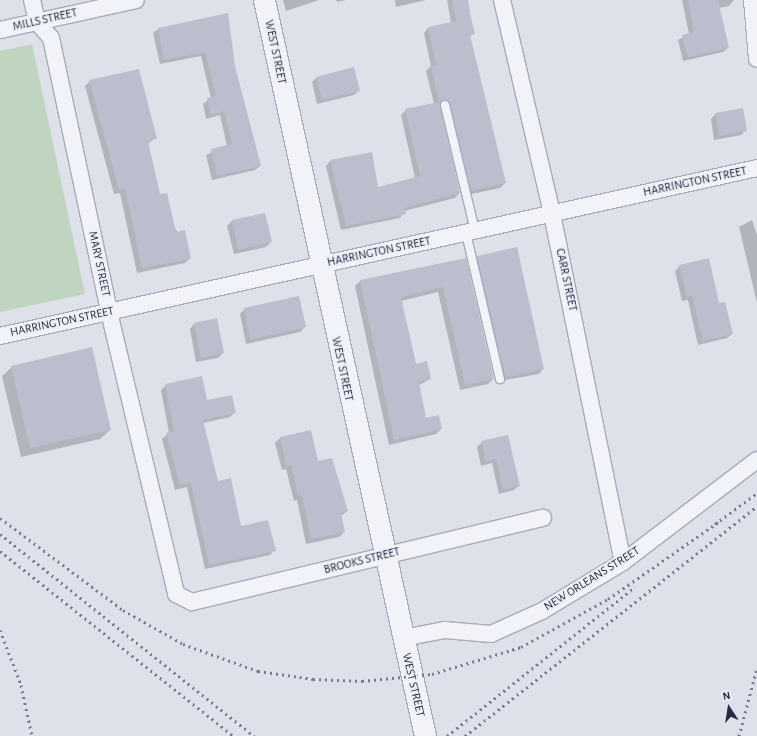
<!DOCTYPE html>
<html>
<head>
<meta charset="utf-8">
<style>
	body { margin:0 }
	#map { position:relative; width:757px; height:736px; overflow:hidden; background:#dfe1ea; font-family:"Alegreya Sans",sans-serif }
	div>[style] { position:absolute }
	.green>* { inset:0; background:#c0d5bf }
	.shadow>* { inset:0; background:#0003 }
	.building>* { inset:0; background:#bcbecd }
	.roads { filter:drop-shadow(1px 0 #a8aab8) drop-shadow(-1px 0 #a8aab8) drop-shadow(0 1px #a8aab8) drop-shadow(0 -1px #a8aab8) }
	.service>* { height:8px; margin:-4px; padding:0 4px; transform-origin:4px; border-radius:4px; background:#f2f3f8 }
	.minor>* { height:16px; margin:-8px; padding:0 8px; transform-origin:8px; border-radius:8px; background:#f2f3f8 }
	.tertiary>* { height:21px; margin:-10.5px; padding:0 10.5px; transform-origin:10.5px; border-radius:10.5px; background:#f2f3f8 }
	.rail>* { height:3px; margin-top:-1.5px; transform-origin:0; background:repeating-linear-gradient(90deg,#777c95 0 2px,transparent 0 6px) }
	span { translate:-50% -50%; white-space:nowrap; text-align:center; line-height:1.15; -webkit-text-stroke:4px #eff0f7; paint-order:stroke }
	.street-label { font-size:12px; color:#262a43 }
	.north { position:absolute; left:709px; top:688px; width:40px; height:40px; -webkit-text-stroke:3px #eff0f7; paint-order:stroke; rotate:348deg; font-size:11px; font-weight:700; line-height:16px; text-align:center; color:#262a43 }
	.north::after { content:''; display:block; margin:auto; width:14px; height:18px; background:#262a43; clip-path:polygon(50% 0,100% 100%,50% 72%,0 100%) }
</style>
</head>
<body>
<div id="map">
	<div class="green">
		<div style="clip-path:polygon(32px 44px,85px 294px,0 312px,0 51px)"></div>
	</div>
	<div class="shadow">
		<div style="clip-path:polygon(283px 0,319px 0,286px 11px)"></div>
		<div style="clip-path:polygon(336px 0,346px 0,337px 2px)"></div>
		<div style="clip-path:polygon(395px 0,426px 0,396px 7px)"></div>
		<div style="clip-path:polygon(447px 0,468px 0,473px 33px,469px 38px,505px 183px,500px 188px,467px 195px,446px 108px,439px 105px,459px 193px,455px 198px,404px 211px,400px 218px,341px 230px,326px 166px,330px 161px,378px 188px,415px 178px,401px 115px,406px 110px,434px 104px,426px 71px,431px 66px,424px 33px,428px 28px,451px 23px)"></div>
		<div style="clip-path:polygon(682px 0,734px 0,729px 6px,719px 8px,728px 48px,723px 52px,683px 61px,678px 40px,689px 34px)"></div>
		<div style="clip-path:polygon(227px 14px,234px 66px,260px 166px,255px 170px,212px 180px,206px 155px,227px 146px,220px 115px,206px 119px,203px 104px,211px 98px,201px 56px,160px 64px,153px 33px,158px 29px)"></div>
		<div style="clip-path:polygon(317px 77px,359px 90px,354px 95px,317px 104px,312px 82px)"></div>
		<div style="clip-path:polygon(90px 81px,156px 138px,147px 144px,159px 195px,190px 258px,185px 263px,137px 273px,120px 193px,114px 194px,85px 86px)"></div>
		<div style="clip-path:polygon(716px 114px,746px 130px,741px 135px,714px 140px,711px 119px)"></div>
		<div style="clip-path:polygon(264px 214px,271px 242px,266px 247px,234px 254px,227px 226px,232px 221px)"></div>
		<div style="clip-path:polygon(752px 220px,757px 235px,757px 303px,739px 227px)"></div>
		<div style="clip-path:polygon(478px 257px,543px 369px,539px 374px,500px 381px,473px 262px)"></div>
		<div style="clip-path:polygon(466px 260px,493px 379px,488px 384px,460px 390px,438px 292px,401px 301px,416px 365px,430px 379px,418px 386px,425px 419px,441px 429px,436px 434px,389px 445px,355px 286px,360px 281px)"></div>
		<div style="clip-path:polygon(680px 266px,732px 334px,727px 338px,698px 345px,688px 300px,682px 301px,675px 271px)"></div>
		<div style="clip-path:polygon(245px 309px,305px 327px,300px 332px,246px 344px,240px 314px)"></div>
		<div style="clip-path:polygon(194px 324px,223px 353px,218px 358px,196px 362px,190px 329px)"></div>
		<div style="clip-path:polygon(12px 367px,110px 430px,100px 439px,21px 457px,2px 376px)"></div>
		<div style="clip-path:polygon(166px 385px,235px 412px,230px 417px,203px 423px,217px 482px,241px 527px,274px 550px,270px 555px,205px 569px,187px 487px,175px 490px,162px 439px,169px 433px,161px 390px)"></div>
		<div style="clip-path:polygon(310px 431px,318px 462px,347px 511px,341px 516px,344px 532px,339px 537px,306px 544px,297px 500px,294px 501px,286px 469px,282px 470px,275px 443px,280px 438px)"></div>
		<div style="clip-path:polygon(482px 442px,519px 485px,514px 490px,499px 494px,492px 463px,481px 466px,477px 447px)"></div>
	</div>
	<div class="building">
		<div style="clip-path:polygon(452px 0,467px 0,475px 34px,470px 35px,506px 183px,471px 191px,450px 104px,443px 100px,440px 106px,460px 193px,405px 208px,406px 214px,346px 226px,330px 160px,372px 152px,378px 187px,420px 176px,405px 109px,439px 102px,431px 66px,436px 65px,428px 27px,456px 21px)"></div>
		<div style="clip-path:polygon(688px 0,718px 0,729px 48px,688px 57px,682px 35px,694px 32px)"></div>
		<div style="clip-path:polygon(228px 13px,235px 66px,261px 166px,217px 176px,211px 149px,232px 144px,224px 111px,211px 115px,207px 98px,216px 96px,205px 52px,164px 60px,158px 28px)"></div>
		<div style="clip-path:polygon(354px 67px,360px 91px,322px 100px,316px 77px)"></div>
		<div style="clip-path:polygon(139px 69px,157px 139px,148px 141px,160px 194px,167px 193px,176px 232px,185px 230px,191px 259px,142px 268px,125px 188px,119px 190px,89px 80px)"></div>
		<div style="clip-path:polygon(743px 108px,747px 131px,719px 136px,715px 113px)"></div>
		<div style="clip-path:polygon(265px 213px,272px 242px,238px 250px,232px 220px)"></div>
		<div style="clip-path:polygon(517px 247px,544px 369px,508px 377px,505px 376px,477px 256px)"></div>
		<div style="clip-path:polygon(466px 258px,494px 379px,465px 385px,443px 287px,401px 297px,416px 364px,427px 361px,431px 379px,419px 382px,426px 418px,439px 415px,442px 429px,394px 440px,360px 280px)"></div>
		<div style="clip-path:polygon(709px 258px,719px 303px,725px 302px,733px 334px,703px 341px,692px 295px,687px 297px,679px 265px)"></div>
		<div style="clip-path:polygon(299px 296px,306px 327px,250px 340px,244px 308px)"></div>
		<div style="clip-path:polygon(217px 318px,224px 353px,201px 358px,194px 323px)"></div>
		<div style="clip-path:polygon(92px 347px,111px 430px,30px 448px,11px 366px)"></div>
		<div style="clip-path:polygon(202px 376px,207px 400px,232px 395px,236px 413px,203px 420px,218px 481px,231px 478px,241px 526px,268px 520px,276px 551px,209px 565px,191px 483px,180px 485px,166px 433px,174px 431px,165px 384px)"></div>
		<div style="clip-path:polygon(311px 430px,318px 461px,332px 458px,348px 511px,341px 513px,345px 532px,311px 539px,302px 496px,298px 496px,291px 465px,286px 466px,280px 437px)"></div>
		<div style="clip-path:polygon(508px 435px,520px 486px,503px 490px,496px 459px,486px 462px,481px 441px)"></div>
	</div>
	<div class="roads">
		<div class="service">
			<div style="left:445px;top:105px;width:130px;rotate:76.6deg"></div>
			<div style="left:466px;top:233px;width:150px;rotate:76.9deg"></div>
		</div>
		<div class="minor">
			<div style="left:32px;top:0;width:23px;rotate:77deg"></div>
			<div style="left:37px;top:22px;width:21px;rotate:49deg"></div>
			<div style="left:51px;top:38px;width:280px;rotate:78deg"></div>
			<div style="left:109px;top:312px;width:290px;rotate:76.6deg"></div>
			<div style="left:176px;top:594px;width:18px;rotate:27deg"></div>
			<div style="left:192px;top:602px;width:361px;rotate:-13.5deg"></div>
			<div style="left:502px;top:0;width:220px;rotate:76.8deg"></div>
			<div style="left:552px;top:214px;width:355px;rotate:78.5deg"></div>
			<div style="left:752px;top:0;width:59px;rotate:85.2deg"></div>
			<div style="left:0;top:30px;width:139px;rotate:-12.4deg"></div>
			<div style="left:0;top:336px;width:775px;rotate:-12.51deg"></div>
			<div style="left:403px;top:638px;width:43px;rotate:-10.8deg"></div>
			<div style="left:445px;top:630px;width:46px;rotate:5deg"></div>
			<div style="left:491px;top:634px;width:56px;rotate:-24.3deg"></div>
			<div style="left:542px;top:611px;width:95px;rotate:-31.2deg"></div>
			<div style="left:623px;top:562px;width:168px;rotate:-37.3deg"></div>
		</div>
		<div class="tertiary">
			<div style="left:264px;top:0;width:753px;rotate:77.66deg"></div>
		</div>
	</div>
	<div class="rail">
		<div style="left:0;top:518px;width:154px;rotate:36.8deg"></div>
		<div style="left:123px;top:610px;width:69px;rotate:29.5deg"></div>
		<div style="left:183px;top:644px;width:80px;rotate:19.8deg"></div>
		<div style="left:258px;top:671px;width:56px;rotate:8.3deg"></div>
		<div style="left:313px;top:679px;width:49px;rotate:2.3deg"></div>
		<div style="left:362px;top:681px;width:70px;rotate:-5.7deg"></div>
		<div style="left:432px;top:674px;width:93px;rotate:-16.9deg"></div>
		<div style="left:521px;top:647px;width:99px;rotate:-28.9deg"></div>
		<div style="left:608px;top:599px;width:136px;rotate:-34.9deg"></div>
		<div style="left:715px;top:524px;width:52px;rotate:-36.4deg"></div>
		<div style="left:0;top:534px;width:325px;rotate:38.5deg"></div>
		<div style="left:0;top:551px;width:298px;rotate:38.4deg"></div>
		<div style="left:0;top:630px;width:59px;rotate:69.1deg"></div>
		<div style="left:21px;top:685px;width:52px;rotate:77.8deg"></div>
		<div style="left:447px;top:736px;width:240px;rotate:-38.4deg"></div>
		<div style="left:465px;top:736px;width:372px;rotate:-38.2deg"></div>
		<div style="left:739px;top:736px;width:70px;rotate:-75.2deg"></div>
	</div>
	<div class="street-label">
		<span style="left:45px;top:20px;rotate:-13deg">MILLS STREET</span>
		<span style="left:275px;top:52px;rotate:78deg">WEST STREET</span>
		<span style="left:695px;top:182px;rotate:-12deg">HARRINGTON STREET</span>
		<span style="left:379px;top:252px;rotate:-12deg">HARRINGTON STREET</span>
		<span style="left:99px;top:264px;rotate:78deg">MARY STREET</span>
		<span style="left:566px;top:280px;rotate:78deg">CARR STREET</span>
		<span style="left:62px;top:322px;rotate:-12deg">HARRINGTON STREET</span>
		<span style="left:342px;top:369px;rotate:78deg">WEST STREET</span>
		<span style="left:362px;top:561px;rotate:-14deg">BROOKS STREET</span>
		<span style="left:592px;top:579px;rotate:-32deg">NEW ORLEANS STREET</span>
		<span style="left:413px;top:685px;rotate:77deg">WEST STREET</span>
	</div>
	<div class="north">N</div>
</div>
</body>
</html>
